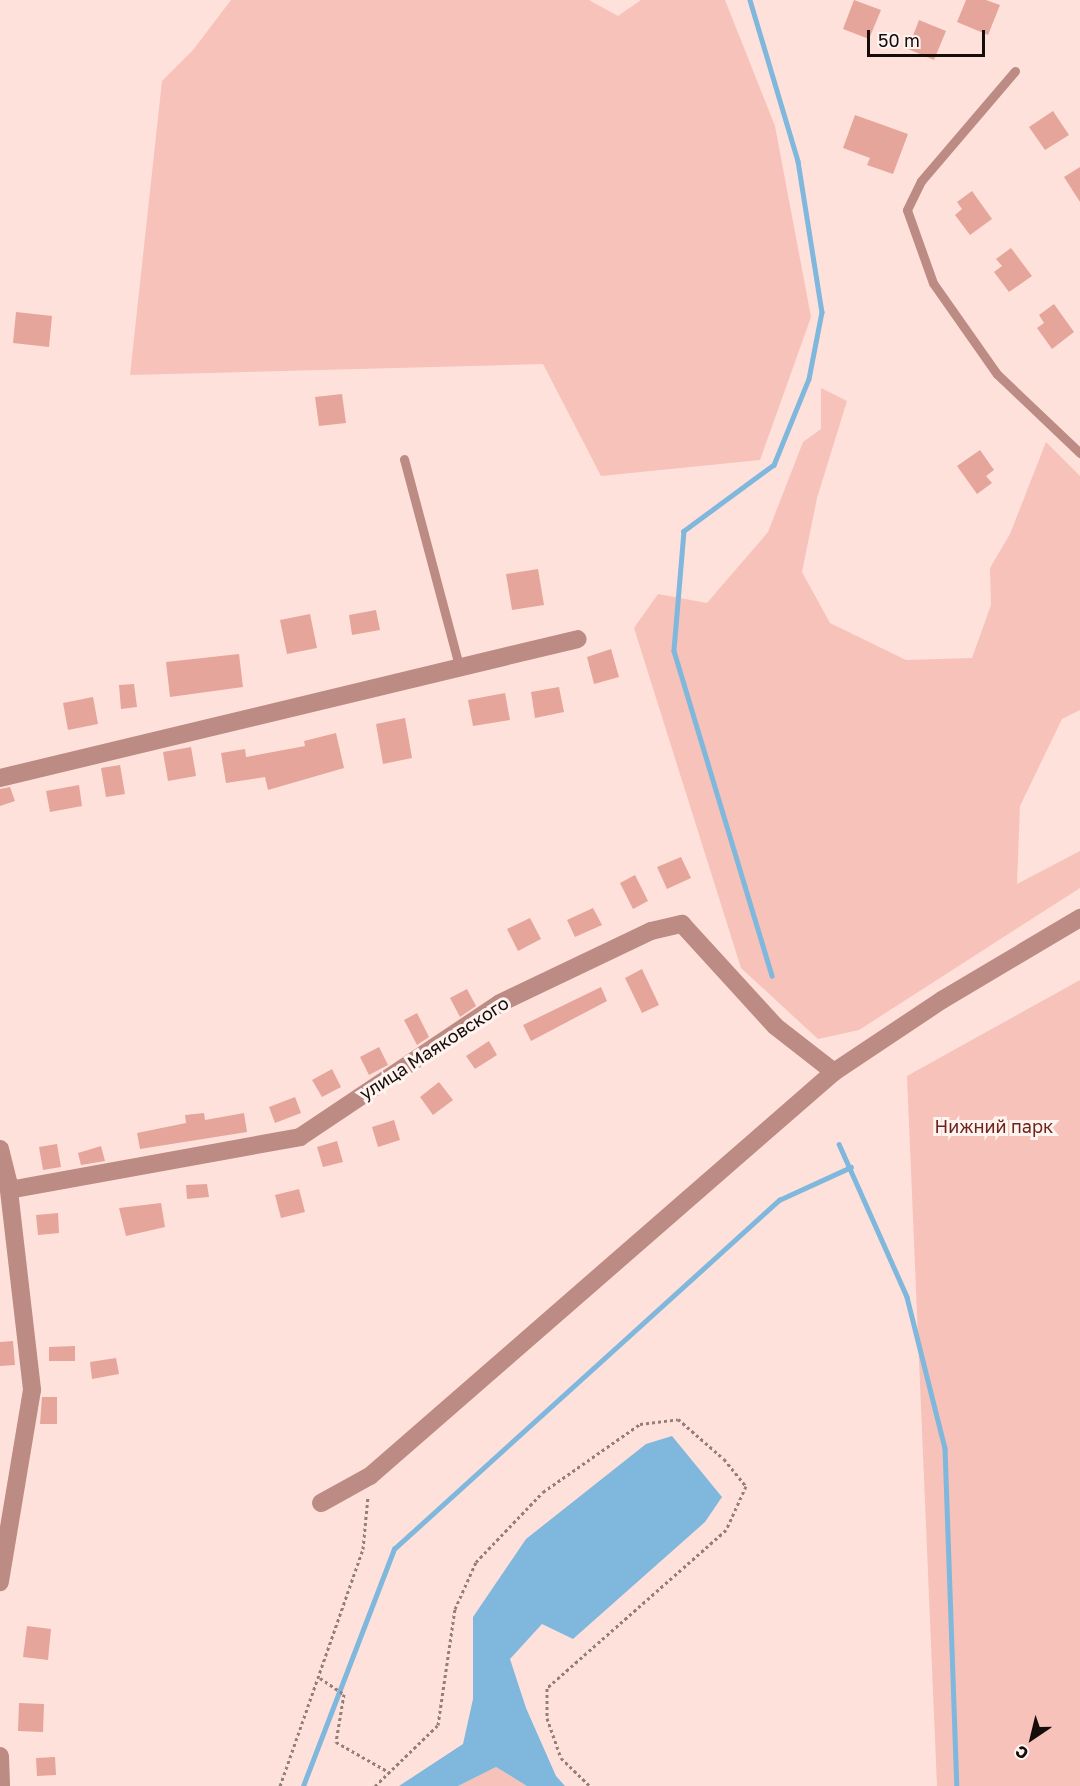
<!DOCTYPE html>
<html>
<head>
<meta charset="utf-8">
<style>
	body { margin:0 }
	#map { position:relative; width:1080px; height:1786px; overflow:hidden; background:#ffe1db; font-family:"Golos Text",sans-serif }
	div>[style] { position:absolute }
	.green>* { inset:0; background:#f7c2b9 }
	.water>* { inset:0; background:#80b7dc }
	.stream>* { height:4.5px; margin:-2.25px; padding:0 2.25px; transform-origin:2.25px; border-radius:2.25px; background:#80b7dc }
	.building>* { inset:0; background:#e5a59a }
	.path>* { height:3px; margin-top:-1.5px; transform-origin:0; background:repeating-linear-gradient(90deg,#937f7a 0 3px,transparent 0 6px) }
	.lane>* { height:9px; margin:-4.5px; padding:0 4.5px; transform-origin:4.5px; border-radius:4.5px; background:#bc8b83 }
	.street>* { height:18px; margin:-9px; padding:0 9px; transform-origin:9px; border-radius:9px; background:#bc8b83 }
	span { translate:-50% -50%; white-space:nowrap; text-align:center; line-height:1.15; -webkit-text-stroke:6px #fff3f0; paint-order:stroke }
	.street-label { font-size:18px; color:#160d0b }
	.park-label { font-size:18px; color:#6f241b }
	.north { position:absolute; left:1002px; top:1708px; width:60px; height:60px; -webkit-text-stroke:4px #fff3f0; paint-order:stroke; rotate:215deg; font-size:16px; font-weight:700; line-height:24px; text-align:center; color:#160d0b }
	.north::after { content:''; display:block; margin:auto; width:21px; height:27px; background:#160d0b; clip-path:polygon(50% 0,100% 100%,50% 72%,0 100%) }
	.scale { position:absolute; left:867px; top:30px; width:118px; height:27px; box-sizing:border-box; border:3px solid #160d0b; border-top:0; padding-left:8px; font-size:18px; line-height:21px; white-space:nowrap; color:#160d0b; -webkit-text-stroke:4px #fff3f0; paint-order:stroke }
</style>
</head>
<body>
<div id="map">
	<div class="green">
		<div style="clip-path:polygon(231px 0,589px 0,618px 16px,641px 0,725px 0,775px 126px,811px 317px,760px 460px,601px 476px,543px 364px,130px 375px,162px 81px,193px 50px)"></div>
		<div style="clip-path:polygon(821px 388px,847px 401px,817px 498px,802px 572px,830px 623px,906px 660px,972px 658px,991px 605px,990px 568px,1010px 534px,1046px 442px,1080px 476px,1080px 710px,1062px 719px,1020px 806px,1017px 884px,1080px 851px,1080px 888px,859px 1030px,818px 1039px,741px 968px,634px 628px,658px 594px,707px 603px,768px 532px,803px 442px,821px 429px)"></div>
		<div style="clip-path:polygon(1080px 980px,1080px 1786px,937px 1786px,907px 1076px)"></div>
		<div style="clip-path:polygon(496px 1767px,527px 1786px,458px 1786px)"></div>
	</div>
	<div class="water">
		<div style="clip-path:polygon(672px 1436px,722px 1497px,705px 1522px,573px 1639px,542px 1624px,510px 1659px,526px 1708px,556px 1776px,565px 1786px,527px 1786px,496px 1767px,458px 1786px,399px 1786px,463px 1744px,473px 1699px,473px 1617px,526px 1539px,646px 1444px)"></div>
	</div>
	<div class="stream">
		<div style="left:750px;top:0;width:168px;rotate:73.4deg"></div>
		<div style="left:798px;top:161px;width:153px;rotate:81deg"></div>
		<div style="left:822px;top:312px;width:68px;rotate:101deg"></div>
		<div style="left:809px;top:379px;width:93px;rotate:112.1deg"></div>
		<div style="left:774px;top:465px;width:112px;rotate:143.7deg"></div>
		<div style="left:684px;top:531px;width:120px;rotate:94.8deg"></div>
		<div style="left:674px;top:651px;width:339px;rotate:73.2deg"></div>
		<div style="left:839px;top:1144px;width:167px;rotate:66deg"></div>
		<div style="left:907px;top:1297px;width:156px;rotate:75.9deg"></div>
		<div style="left:945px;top:1448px;width:338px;rotate:88deg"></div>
		<div style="left:303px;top:1786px;width:254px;rotate:-69deg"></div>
		<div style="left:394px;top:1549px;width:520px;rotate:-42.19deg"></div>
		<div style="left:779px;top:1200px;width:79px;rotate:-24.6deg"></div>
	</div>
	<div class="building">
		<div style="clip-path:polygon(854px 0,881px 10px,869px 39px,843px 29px)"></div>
		<div style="clip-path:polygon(966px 0,986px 0,1000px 5px,988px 35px,957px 22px)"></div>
		<div style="clip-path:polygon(919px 20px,946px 31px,934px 60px,908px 49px)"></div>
		<div style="clip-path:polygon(1053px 111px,1069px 135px,1045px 150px,1029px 127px)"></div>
		<div style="clip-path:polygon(855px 115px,908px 134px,893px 174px,867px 165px,870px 158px,843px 148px)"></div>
		<div style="clip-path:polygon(1080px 167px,1080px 202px,1064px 177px)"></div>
		<div style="clip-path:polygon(972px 191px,992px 219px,970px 235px,955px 215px,962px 209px,957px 202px)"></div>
		<div style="clip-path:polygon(1011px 248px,1032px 276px,1009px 292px,994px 272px,1002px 266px,996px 259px)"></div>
		<div style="clip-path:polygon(1054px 304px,1074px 332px,1052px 349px,1037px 328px,1044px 323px,1039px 315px)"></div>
		<div style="clip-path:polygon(16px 312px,52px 316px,49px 347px,13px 343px)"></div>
		<div style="clip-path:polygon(342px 394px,346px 423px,319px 426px,315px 397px)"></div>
		<div style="clip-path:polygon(980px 450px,994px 470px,986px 476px,992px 483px,977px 494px,957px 466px)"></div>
		<div style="clip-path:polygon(538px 569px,544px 605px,512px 610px,506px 574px)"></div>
		<div style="clip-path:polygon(376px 610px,380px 630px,352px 635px,349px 615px)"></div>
		<div style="clip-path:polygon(310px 614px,317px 648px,287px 654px,280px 620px)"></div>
		<div style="clip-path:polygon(611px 649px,619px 677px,594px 684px,587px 657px)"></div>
		<div style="clip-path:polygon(239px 654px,243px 687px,170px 697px,166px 662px)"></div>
		<div style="clip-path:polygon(134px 684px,137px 707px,121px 709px,119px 685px)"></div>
		<div style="clip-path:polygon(559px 687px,564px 712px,535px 718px,531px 692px)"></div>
		<div style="clip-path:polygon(505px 693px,510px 720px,473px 726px,468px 700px)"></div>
		<div style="clip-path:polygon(93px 697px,98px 724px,68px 730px,63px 703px)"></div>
		<div style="clip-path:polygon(405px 718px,412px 758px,383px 764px,376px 724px)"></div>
		<div style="clip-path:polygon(336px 733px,344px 768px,268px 790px,265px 777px,226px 783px,221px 753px,245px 749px,246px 757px,305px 746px,304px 741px)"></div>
		<div style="clip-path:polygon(191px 747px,196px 776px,168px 781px,163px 752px)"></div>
		<div style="clip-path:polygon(120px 765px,125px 794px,106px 797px,101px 768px)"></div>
		<div style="clip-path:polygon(79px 785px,82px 806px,50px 812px,46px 791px)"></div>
		<div style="clip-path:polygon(10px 787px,15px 801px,0 806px,0 789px)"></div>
		<div style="clip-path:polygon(681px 857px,691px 878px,667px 889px,657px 867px)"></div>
		<div style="clip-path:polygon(635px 875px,648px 901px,633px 909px,620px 883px)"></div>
		<div style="clip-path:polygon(593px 908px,602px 925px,575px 937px,567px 920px)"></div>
		<div style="clip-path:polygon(530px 918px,541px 939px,518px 951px,507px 929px)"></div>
		<div style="clip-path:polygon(642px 969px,659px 1005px,642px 1013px,625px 978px)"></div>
		<div style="clip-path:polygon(601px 987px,607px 1001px,531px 1041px,523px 1025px)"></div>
		<div style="clip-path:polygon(467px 989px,476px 1006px,460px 1017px,450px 998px)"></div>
		<div style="clip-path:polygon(417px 1013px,429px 1037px,417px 1045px,404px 1020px)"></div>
		<div style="clip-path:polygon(489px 1041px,497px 1055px,475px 1069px,466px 1056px)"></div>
		<div style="clip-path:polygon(379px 1047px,388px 1065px,369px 1075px,360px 1057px)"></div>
		<div style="clip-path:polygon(332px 1069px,341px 1087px,322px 1097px,312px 1080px)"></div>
		<div style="clip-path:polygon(439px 1082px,453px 1100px,433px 1115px,420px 1097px)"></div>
		<div style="clip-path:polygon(295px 1097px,301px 1113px,275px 1123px,269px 1107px)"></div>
		<div style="clip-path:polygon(204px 1113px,205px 1120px,244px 1113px,247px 1132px,140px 1149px,137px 1133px,186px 1123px,185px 1115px)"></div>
		<div style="clip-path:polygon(394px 1120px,400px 1140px,378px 1147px,372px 1127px)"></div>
		<div style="clip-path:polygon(337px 1141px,343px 1162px,323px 1167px,317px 1147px)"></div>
		<div style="clip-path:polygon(57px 1144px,61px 1167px,43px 1170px,39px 1147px)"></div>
		<div style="clip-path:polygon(101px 1146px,105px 1161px,81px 1165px,78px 1153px)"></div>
		<div style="clip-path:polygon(207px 1184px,209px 1197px,187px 1199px,186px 1185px)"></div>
		<div style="clip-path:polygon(299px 1189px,305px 1212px,281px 1218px,275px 1195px)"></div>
		<div style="clip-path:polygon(161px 1203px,165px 1227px,126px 1236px,119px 1208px)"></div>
		<div style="clip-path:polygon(58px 1213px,59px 1233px,38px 1235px,36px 1215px)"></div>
		<div style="clip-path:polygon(13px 1341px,15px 1365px,0 1366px,0 1342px)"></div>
		<div style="clip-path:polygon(75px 1346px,75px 1361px,49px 1361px,49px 1347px)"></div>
		<div style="clip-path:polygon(116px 1358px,119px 1374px,92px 1379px,90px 1362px)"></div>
		<div style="clip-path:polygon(42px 1397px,57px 1397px,57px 1424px,40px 1424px)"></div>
		<div style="clip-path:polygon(27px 1626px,51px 1629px,48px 1660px,23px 1657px)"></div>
		<div style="clip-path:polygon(19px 1703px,44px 1704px,43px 1732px,18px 1731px)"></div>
		<div style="clip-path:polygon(55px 1757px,56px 1775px,37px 1776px,36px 1758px)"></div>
	</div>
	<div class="path">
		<div style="left:320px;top:1678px;width:29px;rotate:34deg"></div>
		<div style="left:344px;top:1694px;width:49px;rotate:99.5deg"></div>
		<div style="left:336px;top:1742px;width:59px;rotate:29.6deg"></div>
		<div style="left:280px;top:1786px;width:251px;rotate:-70.7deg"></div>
		<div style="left:363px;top:1549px;width:53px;rotate:-84.6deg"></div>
		<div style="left:375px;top:1786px;width:88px;rotate:-44.1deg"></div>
		<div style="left:438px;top:1725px;width:117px;rotate:-81.7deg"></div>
		<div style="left:455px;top:1609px;width:51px;rotate:-65.9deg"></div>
		<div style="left:476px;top:1562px;width:97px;rotate:-46.3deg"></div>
		<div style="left:543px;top:1492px;width:118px;rotate:-35deg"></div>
		<div style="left:640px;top:1424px;width:38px;rotate:-7deg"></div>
		<div style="left:678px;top:1419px;width:61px;rotate:41deg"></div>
		<div style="left:724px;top:1459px;width:35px;rotate:51deg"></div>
		<div style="left:746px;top:1486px;width:48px;rotate:114.4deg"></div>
		<div style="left:726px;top:1530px;width:239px;rotate:138.6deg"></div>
		<div style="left:547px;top:1688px;width:30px;rotate:90deg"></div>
		<div style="left:547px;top:1718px;width:42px;rotate:70.7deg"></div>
		<div style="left:561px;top:1758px;width:40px;rotate:44deg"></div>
	</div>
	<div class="lane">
		<div style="left:1015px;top:71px;width:145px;rotate:130.5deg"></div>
		<div style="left:921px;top:181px;width:32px;rotate:116deg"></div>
		<div style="left:907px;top:210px;width:77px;rotate:70.4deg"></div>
		<div style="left:933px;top:283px;width:111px;rotate:54.9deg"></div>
		<div style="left:997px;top:374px;width:115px;rotate:43.6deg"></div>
		<div style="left:404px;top:459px;width:218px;rotate:75.1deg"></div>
	</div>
	<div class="street">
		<div style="left:0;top:778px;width:594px;rotate:-13.52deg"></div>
		<div style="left:0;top:1149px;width:34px;rotate:76deg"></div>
		<div style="left:8px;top:1182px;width:209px;rotate:83.4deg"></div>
		<div style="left:32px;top:1390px;width:195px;rotate:99.5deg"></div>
		<div style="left:9px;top:1190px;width:296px;rotate:-10.3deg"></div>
		<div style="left:300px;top:1137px;width:241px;rotate:-33.8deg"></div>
		<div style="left:500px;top:1003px;width:167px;rotate:-25.5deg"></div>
		<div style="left:651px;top:931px;width:32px;rotate:-13deg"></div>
		<div style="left:682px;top:924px;width:138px;rotate:47.6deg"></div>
		<div style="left:775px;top:1026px;width:75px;rotate:37.9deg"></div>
		<div style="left:321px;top:1503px;width:56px;rotate:-28.9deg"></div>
		<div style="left:370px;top:1476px;width:615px;rotate:-41.05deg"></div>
		<div style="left:834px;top:1072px;width:130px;rotate:-33.7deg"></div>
		<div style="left:942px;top:1000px;width:161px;rotate:-30.7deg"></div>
		<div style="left:0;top:1756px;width:30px;rotate:88deg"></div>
	</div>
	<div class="street-label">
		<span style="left:434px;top:1048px;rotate:-33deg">улица Маяковского</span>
	</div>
	<div class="park-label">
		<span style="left:994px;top:1126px">Нижний парк</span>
	</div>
	<div class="north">С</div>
	<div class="scale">50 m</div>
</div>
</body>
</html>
